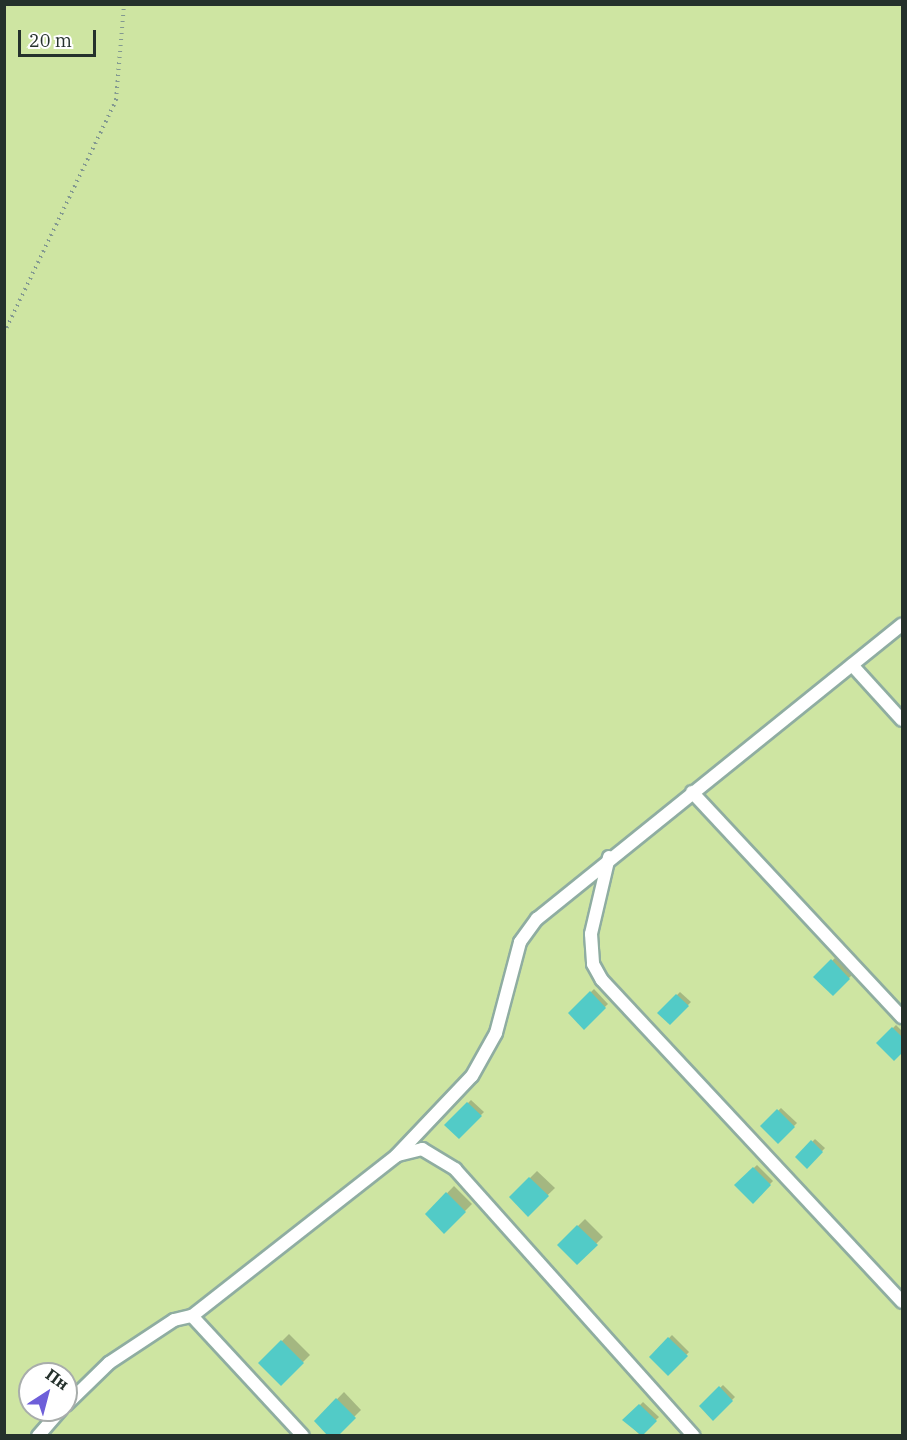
<!DOCTYPE html>
<html>
<head>
<meta charset="utf-8">
<style>
	body { margin:0 }
	#map { position:relative; width:907px; height:1440px; overflow:hidden; background:#dafaed; font-family:"IBM Plex Serif",serif }
	div>[style] { position:absolute }
	.green>* { inset:0; background:#cee5a2 }
	.shadow>* { inset:0; background:#0003 }
	.building>* { inset:0; background:#52cbc7 }
	.path>* { height:4px; margin-top:-2px; transform-origin:0; background:repeating-linear-gradient(90deg,#839990 0 1.5px,transparent 0 6px) }
	.roads { filter:drop-shadow(2px 0 #8fada1) drop-shadow(-2px 0 #8fada1) drop-shadow(0 2px #8fada1) drop-shadow(0 -2px #8fada1) }
	.service>* { height:12px; margin:-6px; padding:0 6px; transform-origin:6px; border-radius:6px; background:#fff }
	span { translate:-50% -50%; white-space:nowrap; text-align:center; line-height:1.15; -webkit-text-stroke:5px #fff; paint-order:stroke }
	.frame { position:absolute; inset:0; border:6px solid #25312c; pointer-events:none }
	.north { position:absolute; left:18px; top:1362px; width:60px; height:60px; box-sizing:border-box; background:#fff; border:2px solid #a8adab; border-radius:50%; rotate:36deg; font-size:16px; font-weight:700; line-height:24px; text-align:center; color:#25312c }
	.north::after { content:''; display:block; margin:auto; width:21px; height:27px; background:#6e5fd9; clip-path:polygon(50% 0,100% 100%,50% 72%,0 100%) }
	.scale { position:absolute; left:18px; top:30px; width:78px; height:27px; box-sizing:border-box; border:3px solid #25312c; border-top:0; padding-left:8px; font-size:18px; line-height:21px; white-space:nowrap; color:#25312c; -webkit-text-stroke:4px #fff; paint-order:stroke }
</style>
</head>
<body>
<div id="map">
	<div class="green">
		<div style="clip-path:polygon(evenodd,5px 5px,902px 5px,902px 1435px,5px 1436px,5px 5px,30px 1374px,66px 1374px,66px 1410px,30px 1410px,30px 1374px)"></div>
	</div>
	<div class="shadow">
		<div style="clip-path:polygon(835px 958px,852px 975px,833px 994px,815px 977px)"></div>
		<div style="clip-path:polygon(594px 989px,608px 1004px,584px 1027px,570px 1013px)"></div>
		<div style="clip-path:polygon(680px 992px,691px 1002px,670px 1023px,659px 1013px)"></div>
		<div style="clip-path:polygon(896px 1025px,902px 1031px,902px 1051px,894px 1059px,878px 1043px)"></div>
		<div style="clip-path:polygon(471px 1100px,484px 1112px,459px 1137px,446px 1125px)"></div>
		<div style="clip-path:polygon(781px 1108px,797px 1123px,778px 1142px,762px 1126px)"></div>
		<div style="clip-path:polygon(815px 1139px,825px 1148px,807px 1167px,797px 1157px)"></div>
		<div style="clip-path:polygon(757px 1165px,773px 1181px,753px 1202px,736px 1185px)"></div>
		<div style="clip-path:polygon(537px 1171px,555px 1188px,528px 1214px,511px 1197px)"></div>
		<div style="clip-path:polygon(454px 1186px,472px 1204px,444px 1232px,427px 1214px)"></div>
		<div style="clip-path:polygon(585px 1219px,603px 1237px,577px 1263px,559px 1245px)"></div>
		<div style="clip-path:polygon(289px 1334px,310px 1355px,281px 1384px,260px 1363px)"></div>
		<div style="clip-path:polygon(672px 1335px,689px 1352px,668px 1374px,651px 1357px)"></div>
		<div style="clip-path:polygon(723px 1385px,735px 1397px,713px 1419px,701px 1406px)"></div>
		<div style="clip-path:polygon(344px 1392px,361px 1410px,335px 1436px,316px 1421px)"></div>
		<div style="clip-path:polygon(643px 1402px,659px 1417px,640px 1435px,625px 1420px)"></div>
	</div>
	<div class="building">
		<div style="clip-path:polygon(831px 959px,850px 979px,833px 996px,813px 977px)"></div>
		<div style="clip-path:polygon(590px 991px,606px 1008px,584px 1030px,568px 1013px)"></div>
		<div style="clip-path:polygon(676px 994px,689px 1006px,670px 1025px,657px 1013px)"></div>
		<div style="clip-path:polygon(892px 1027px,902px 1037px,902px 1053px,894px 1061px,876px 1043px)"></div>
		<div style="clip-path:polygon(467px 1102px,482px 1116px,459px 1139px,444px 1125px)"></div>
		<div style="clip-path:polygon(777px 1109px,795px 1127px,778px 1144px,760px 1126px)"></div>
		<div style="clip-path:polygon(811px 1140px,823px 1152px,807px 1169px,795px 1157px)"></div>
		<div style="clip-path:polygon(753px 1167px,771px 1185px,753px 1204px,734px 1185px)"></div>
		<div style="clip-path:polygon(529px 1177px,549px 1196px,528px 1217px,509px 1197px)"></div>
		<div style="clip-path:polygon(446px 1192px,466px 1212px,444px 1234px,425px 1214px)"></div>
		<div style="clip-path:polygon(577px 1225px,598px 1245px,577px 1265px,557px 1245px)"></div>
		<div style="clip-path:polygon(668px 1337px,688px 1356px,668px 1376px,649px 1357px)"></div>
		<div style="clip-path:polygon(281px 1340px,304px 1363px,281px 1386px,258px 1363px)"></div>
		<div style="clip-path:polygon(719px 1386px,733px 1401px,713px 1421px,699px 1406px)"></div>
		<div style="clip-path:polygon(336px 1398px,356px 1418px,338px 1436px,328px 1436px,314px 1421px)"></div>
		<div style="clip-path:polygon(639px 1404px,657px 1421px,642px 1436px,622px 1420px)"></div>
	</div>
	<div class="path">
		<div style="left:4px;top:333px;width:259px;rotate:-64.3deg"></div>
		<div style="left:116px;top:100px;width:96px;rotate:-85.2deg"></div>
	</div>
	<div class="roads">
		<div class="service">
			<div style="left:852px;top:665px;width:74px;rotate:47.7deg"></div>
			<div style="left:692px;top:792px;width:308px;rotate:47deg"></div>
			<div style="left:609px;top:857px;width:79px;rotate:103.2deg"></div>
			<div style="left:591px;top:934px;width:30px;rotate:86deg"></div>
			<div style="left:593px;top:964px;width:18px;rotate:61deg"></div>
			<div style="left:602px;top:980px;width:440px;rotate:47deg"></div>
			<div style="left:398px;top:1155px;width:25px;rotate:-14deg"></div>
			<div style="left:422px;top:1149px;width:39px;rotate:31deg"></div>
			<div style="left:455px;top:1169px;width:358px;rotate:48.2deg"></div>
			<div style="left:192px;top:1316px;width:163px;rotate:47.2deg"></div>
			<div style="left:66px;top:1405px;width:60px;rotate:-44.3deg"></div>
			<div style="left:109px;top:1363px;width:78px;rotate:-33.5deg"></div>
			<div style="left:174px;top:1320px;width:18px;rotate:-13deg"></div>
			<div style="left:192px;top:1316px;width:259px;rotate:-38.1deg"></div>
			<div style="left:396px;top:1156px;width:110px;rotate:-46.5deg"></div>
			<div style="left:472px;top:1076px;width:49px;rotate:-60.8deg"></div>
			<div style="left:496px;top:1033px;width:94px;rotate:-75.2deg"></div>
			<div style="left:520px;top:942px;width:29px;rotate:-54deg"></div>
			<div style="left:537px;top:919px;width:469px;rotate:-38.9deg"></div>
			<div style="left:38px;top:1436px;width:35px;rotate:-49deg"></div>
		</div>
	</div>
	<div class="frame"></div>
	<div class="north">Пн</div>
	<div class="scale">20 m</div>
</div>
</body>
</html>
